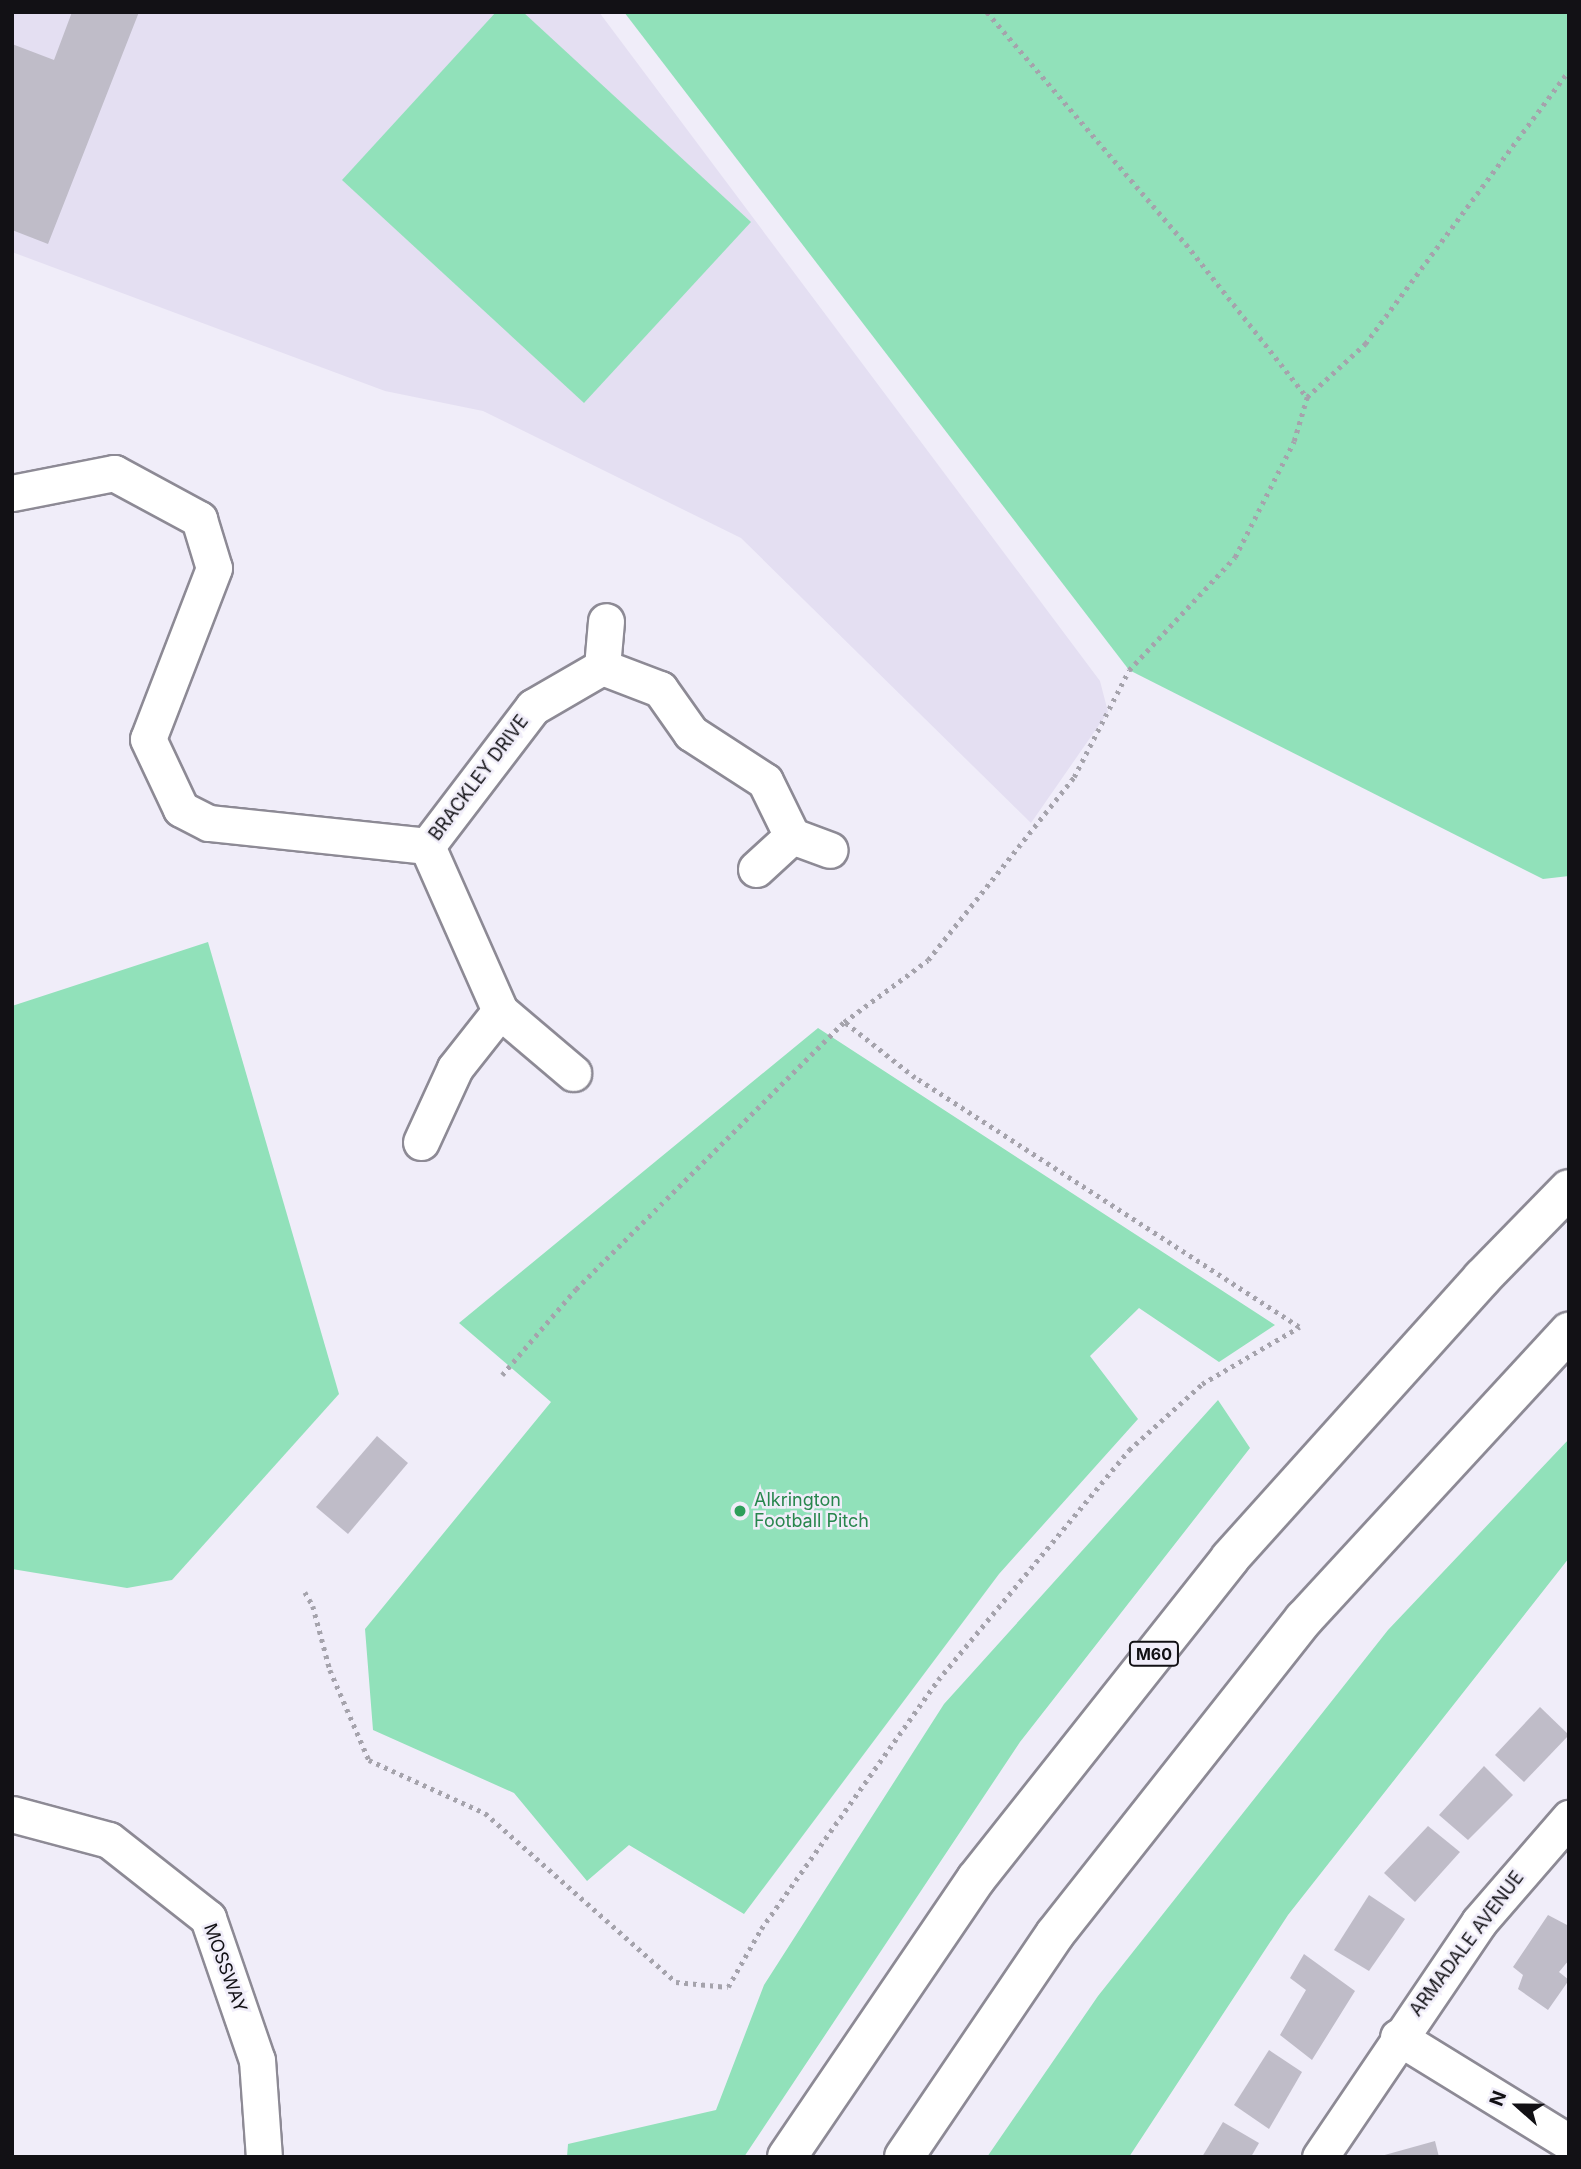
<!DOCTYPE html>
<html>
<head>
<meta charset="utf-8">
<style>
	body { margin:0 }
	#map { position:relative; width:1581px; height:2169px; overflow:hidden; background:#f0edf9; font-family:Inter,sans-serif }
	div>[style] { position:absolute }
	.built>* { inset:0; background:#e4dff2 }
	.green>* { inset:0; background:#91e1ba }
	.building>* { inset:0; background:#bfbcc8 }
	.path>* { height:4.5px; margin-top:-2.25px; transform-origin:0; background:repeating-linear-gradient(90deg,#a5a3ac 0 3.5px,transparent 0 8.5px) }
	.roads { filter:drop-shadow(2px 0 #8d8a95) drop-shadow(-2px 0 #8d8a95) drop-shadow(0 2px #8d8a95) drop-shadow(0 -2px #8d8a95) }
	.minor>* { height:35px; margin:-17.5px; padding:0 17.5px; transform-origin:17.5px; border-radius:17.5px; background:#fff }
	.motorway>* { height:38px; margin:-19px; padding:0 19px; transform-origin:19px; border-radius:19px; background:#fff }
	.dots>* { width:19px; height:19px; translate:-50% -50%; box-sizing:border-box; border:4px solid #f0edf9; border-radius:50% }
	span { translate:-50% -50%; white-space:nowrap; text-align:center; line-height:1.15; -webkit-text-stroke:5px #f0edf9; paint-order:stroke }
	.shield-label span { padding:2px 5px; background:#f0edf9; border:2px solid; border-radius:5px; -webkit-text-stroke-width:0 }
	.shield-label { font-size:16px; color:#121115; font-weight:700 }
	.street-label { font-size:18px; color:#121115 }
	.leisure-label { font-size:18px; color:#27864d }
	.left { translate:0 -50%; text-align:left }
	.frame { position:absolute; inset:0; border:14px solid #121115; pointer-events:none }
	.north { position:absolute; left:1483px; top:2071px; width:70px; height:70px; -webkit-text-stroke:5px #f0edf9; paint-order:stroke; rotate:291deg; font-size:19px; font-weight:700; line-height:28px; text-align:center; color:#121115 }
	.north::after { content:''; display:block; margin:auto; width:24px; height:32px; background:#121115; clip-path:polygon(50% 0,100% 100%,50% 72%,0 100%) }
</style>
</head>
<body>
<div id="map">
	<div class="built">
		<div style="clip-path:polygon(12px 12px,599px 12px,1100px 681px,1108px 712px,1031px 823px,741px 538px,483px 411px,385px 391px,12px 252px)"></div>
	</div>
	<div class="green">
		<div style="clip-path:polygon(496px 12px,523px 12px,751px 222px,584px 403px,342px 180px)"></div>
		<div style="clip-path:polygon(624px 12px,1569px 12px,1569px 876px,1543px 879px,1129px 670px)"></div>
		<div style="clip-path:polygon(208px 942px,339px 1394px,172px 1580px,127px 1588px,12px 1569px,12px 1006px)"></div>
		<div style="clip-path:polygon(818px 1028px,1275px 1325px,1219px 1362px,1139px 1308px,1090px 1356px,1138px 1419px,999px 1574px,744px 1914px,629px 1845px,587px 1881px,514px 1793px,373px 1730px,365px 1629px,551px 1402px,459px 1323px)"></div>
		<div style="clip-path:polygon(1218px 1400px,1250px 1448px,1020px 1742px,744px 2157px,567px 2157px,568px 2144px,716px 2110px,764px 1985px,944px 1704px)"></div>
		<div style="clip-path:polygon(1569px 1439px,1569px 1558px,1288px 1915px,1129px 2157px,987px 2157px,1098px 1996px,1388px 1630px)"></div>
	</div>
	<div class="building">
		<div style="clip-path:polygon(72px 12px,139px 12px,48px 244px,12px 230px,12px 44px,54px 60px)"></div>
		<div style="clip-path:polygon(377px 1436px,408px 1463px,348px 1534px,316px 1507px)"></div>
		<div style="clip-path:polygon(1540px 1707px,1569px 1735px,1524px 1782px,1495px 1755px)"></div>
		<div style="clip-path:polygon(1484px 1766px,1513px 1795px,1468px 1840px,1439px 1815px)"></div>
		<div style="clip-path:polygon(1428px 1826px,1460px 1852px,1415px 1902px,1384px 1873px)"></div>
		<div style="clip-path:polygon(1369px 1895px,1405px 1919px,1369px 1971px,1334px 1950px)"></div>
		<div style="clip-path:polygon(1548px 1915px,1569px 1926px,1569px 1960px,1559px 1972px,1569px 1980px,1548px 2010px,1518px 1989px,1523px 1975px,1513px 1967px)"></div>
		<div style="clip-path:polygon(1304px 1954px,1355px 1991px,1312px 2060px,1280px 2035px,1306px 1990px,1290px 1978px)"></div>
		<div style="clip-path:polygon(1269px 2050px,1302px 2072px,1269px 2129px,1234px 2105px)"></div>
		<div style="clip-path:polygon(1223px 2122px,1259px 2143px,1251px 2157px,1202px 2157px)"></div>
		<div style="clip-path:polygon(1435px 2141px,1439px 2157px,1381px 2157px,1381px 2156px)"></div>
	</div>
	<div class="path">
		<div style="left:987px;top:12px;width:306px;rotate:49.4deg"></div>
		<div style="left:1186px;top:244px;width:195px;rotate:51.7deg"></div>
		<div style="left:502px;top:1375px;width:113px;rotate:-49.3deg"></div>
		<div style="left:576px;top:1289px;width:378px;rotate:-44.9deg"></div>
		<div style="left:844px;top:1022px;width:104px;rotate:-36.4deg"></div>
		<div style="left:928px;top:960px;width:234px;rotate:-51.4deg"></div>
		<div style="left:1074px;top:777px;width:120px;rotate:-62.8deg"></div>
		<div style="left:1129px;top:670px;width:155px;rotate:-46.8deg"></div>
		<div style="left:1235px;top:557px;width:130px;rotate:-63deg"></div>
		<div style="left:1294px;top:441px;width:46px;rotate:-73.5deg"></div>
		<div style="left:1307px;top:397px;width:79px;rotate:-42.4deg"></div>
		<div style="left:1365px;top:344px;width:342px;rotate:-53.3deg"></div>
		<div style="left:305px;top:1592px;width:16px;rotate:60deg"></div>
		<div style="left:313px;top:1606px;width:66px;rotate:75.1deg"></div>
		<div style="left:330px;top:1670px;width:98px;rotate:66.6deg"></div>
		<div style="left:369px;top:1760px;width:128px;rotate:24.6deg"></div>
		<div style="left:485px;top:1813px;width:255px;rotate:41.5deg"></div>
		<div style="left:676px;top:1982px;width:52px;rotate:5.5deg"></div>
		<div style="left:728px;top:1987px;width:67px;rotate:-60.4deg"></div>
		<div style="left:761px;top:1929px;width:305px;rotate:-54.6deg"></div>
		<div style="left:938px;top:1680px;width:299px;rotate:-50.3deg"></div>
		<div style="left:1129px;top:1450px;width:98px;rotate:-42.1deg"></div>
		<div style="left:1202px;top:1384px;width:113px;rotate:-30.4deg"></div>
		<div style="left:1299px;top:1327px;width:458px;rotate:-147deg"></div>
		<div style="left:915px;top:1078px;width:90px;rotate:-141.7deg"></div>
	</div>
	<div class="roads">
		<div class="minor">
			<div style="left:12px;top:493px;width:104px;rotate:-11.1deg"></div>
			<div style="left:114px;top:473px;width:97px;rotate:28.4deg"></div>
			<div style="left:199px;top:519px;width:51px;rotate:73deg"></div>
			<div style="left:214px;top:568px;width:183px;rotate:111.1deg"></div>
			<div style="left:148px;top:739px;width:77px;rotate:64.8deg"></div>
			<div style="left:181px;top:809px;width:31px;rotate:27deg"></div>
			<div style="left:209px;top:823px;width:219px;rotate:6deg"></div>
			<div style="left:427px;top:846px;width:180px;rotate:66.1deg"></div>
			<div style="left:500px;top:1011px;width:96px;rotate:40.3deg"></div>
			<div style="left:602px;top:667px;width:46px;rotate:-85deg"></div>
			<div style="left:427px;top:846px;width:175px;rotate:-52.7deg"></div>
			<div style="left:533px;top:707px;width:80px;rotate:-30.1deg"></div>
			<div style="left:602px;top:667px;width:62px;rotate:20.8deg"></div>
			<div style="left:660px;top:689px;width:54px;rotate:54.8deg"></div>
			<div style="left:691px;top:733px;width:88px;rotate:33deg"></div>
			<div style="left:765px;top:781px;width:61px;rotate:63.9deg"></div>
			<div style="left:756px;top:869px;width:49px;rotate:-42.5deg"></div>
			<div style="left:792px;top:836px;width:40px;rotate:20.2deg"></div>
			<div style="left:421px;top:1142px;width:81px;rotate:-65.3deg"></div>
			<div style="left:455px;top:1068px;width:73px;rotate:-51.7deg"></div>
			<div style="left:12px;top:1814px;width:100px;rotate:15deg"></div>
			<div style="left:109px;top:1840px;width:126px;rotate:38.2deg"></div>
			<div style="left:208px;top:1918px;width:150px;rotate:71deg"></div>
			<div style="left:257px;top:2060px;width:97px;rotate:85.9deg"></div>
			<div style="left:1398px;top:2037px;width:201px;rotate:31.6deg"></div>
			<div style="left:1320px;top:2157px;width:284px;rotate:-55.9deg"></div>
			<div style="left:1479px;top:1922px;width:138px;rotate:-49.1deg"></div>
		</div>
		<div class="motorway">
			<div style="left:787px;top:2157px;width:336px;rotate:-55.8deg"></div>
			<div style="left:976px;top:1879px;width:409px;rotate:-51.6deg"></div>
			<div style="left:1230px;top:1558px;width:377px;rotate:-48deg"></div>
			<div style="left:1482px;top:1278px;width:124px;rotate:-45.7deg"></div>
			<div style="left:904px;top:2157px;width:269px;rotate:-55.9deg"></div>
			<div style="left:1055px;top:1934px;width:402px;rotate:-51.7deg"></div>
			<div style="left:1304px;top:1619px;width:391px;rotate:-47.3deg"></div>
		</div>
	</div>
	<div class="dots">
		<div style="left:740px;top:1511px;background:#2e9e5b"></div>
	</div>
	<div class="shield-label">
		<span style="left:1154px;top:1654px">M60</span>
	</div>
	<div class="street-label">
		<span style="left:479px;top:778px;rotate:-53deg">BRACKLEY DRIVE</span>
		<span style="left:1467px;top:1944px;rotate:-53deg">ARMADALE AVENUE</span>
		<span style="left:225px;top:1968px;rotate:70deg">MOSSWAY</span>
	</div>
	<div class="leisure-label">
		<span class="left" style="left:754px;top:1511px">Alkrington<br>Football Pitch</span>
	</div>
	<div class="frame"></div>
	<div class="north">N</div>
</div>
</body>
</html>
